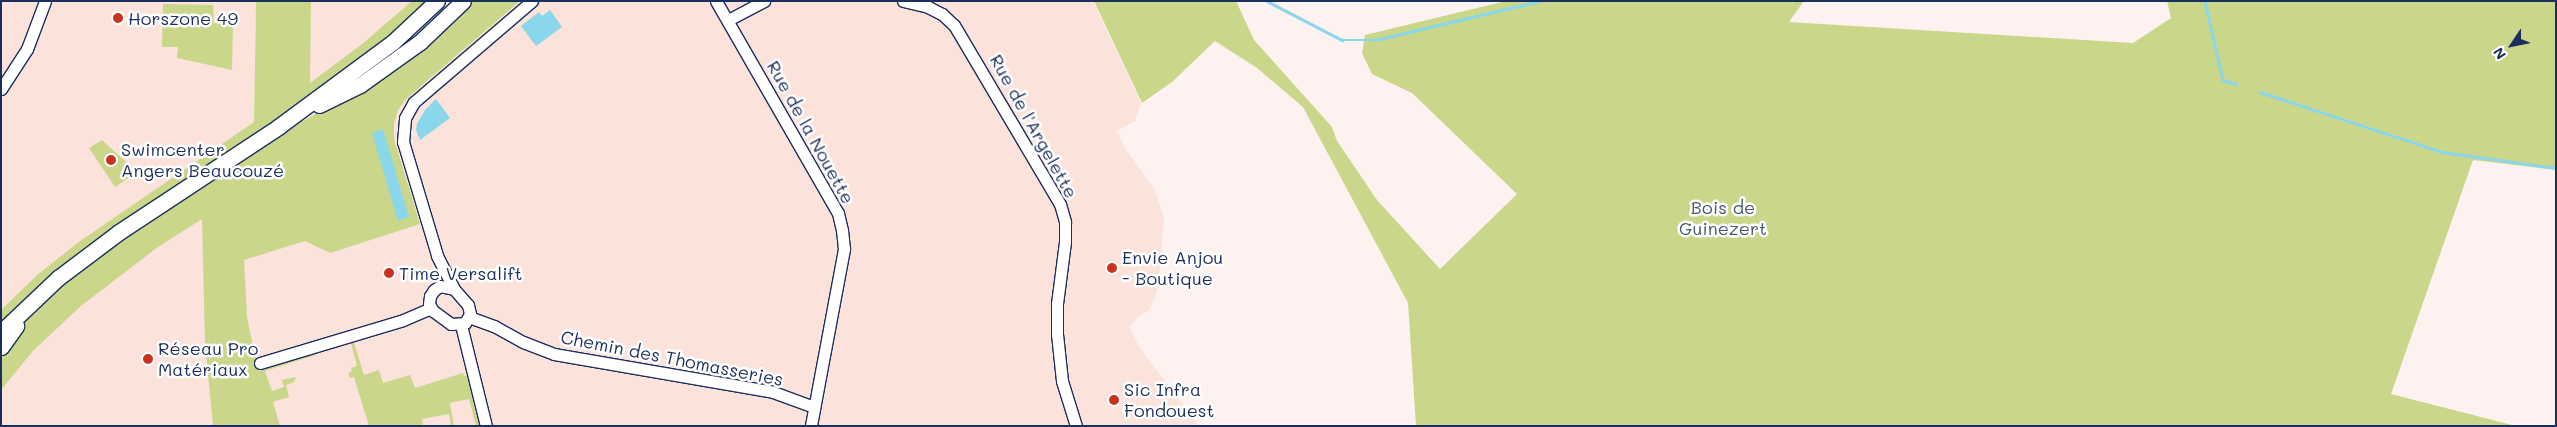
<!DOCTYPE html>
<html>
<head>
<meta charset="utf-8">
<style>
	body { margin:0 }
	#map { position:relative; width:2557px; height:427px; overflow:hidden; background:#fdf2ef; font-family:Mali,sans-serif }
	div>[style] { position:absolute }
	.built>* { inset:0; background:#fbe2db }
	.green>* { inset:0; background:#cad78b }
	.water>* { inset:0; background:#8ad6ea }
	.stream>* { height:2.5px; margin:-1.25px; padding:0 1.25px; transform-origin:1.25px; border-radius:1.25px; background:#8ad6ea }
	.roads { filter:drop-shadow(1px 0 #1b2f5e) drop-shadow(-1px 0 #1b2f5e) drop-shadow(0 1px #1b2f5e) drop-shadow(0 -1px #1b2f5e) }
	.minor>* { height:11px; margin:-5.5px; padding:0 5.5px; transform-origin:5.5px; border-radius:5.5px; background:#fff }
	.secondary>* { height:15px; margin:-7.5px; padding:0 7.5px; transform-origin:7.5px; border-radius:7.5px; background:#fff }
	.dots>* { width:14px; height:14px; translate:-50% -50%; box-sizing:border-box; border:2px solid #fff; border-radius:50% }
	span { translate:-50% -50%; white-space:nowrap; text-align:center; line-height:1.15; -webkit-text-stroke:5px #fff; paint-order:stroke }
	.poi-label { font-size:18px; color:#1b2f5e }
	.left { translate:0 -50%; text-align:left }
	.street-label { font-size:18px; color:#1b2f5e }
	.park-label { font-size:18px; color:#475969 }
	.frame { position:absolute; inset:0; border:2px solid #1b2f5e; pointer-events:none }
	.north { position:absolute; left:2487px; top:20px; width:50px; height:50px; -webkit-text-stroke:4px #fff; paint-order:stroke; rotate:236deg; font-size:14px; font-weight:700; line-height:20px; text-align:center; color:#1b2f5e }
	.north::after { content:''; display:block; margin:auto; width:18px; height:22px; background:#1b2f5e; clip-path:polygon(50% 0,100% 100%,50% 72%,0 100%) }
</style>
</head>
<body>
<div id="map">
	<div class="built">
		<div style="clip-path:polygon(1px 1px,256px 1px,254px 122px,80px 241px,37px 275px,1px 310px)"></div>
		<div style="clip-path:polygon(311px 1px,412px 1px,362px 44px,309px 84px)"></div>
		<div style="clip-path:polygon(514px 1px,1093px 1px,1141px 103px,1135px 121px,1117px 131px,1125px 148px,1155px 190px,1164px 217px,1159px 280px,1156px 294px,1149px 310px,1138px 317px,1130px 327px,1138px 345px,1199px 426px,1px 426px,1px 390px,33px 351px,81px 306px,158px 247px,263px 177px)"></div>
	</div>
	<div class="green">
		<div style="clip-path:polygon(256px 1px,311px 1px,310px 83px,362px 44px,412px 1px,434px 1px,422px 13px,1px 324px,1px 310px,37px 275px,80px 241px,254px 122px)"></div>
		<div style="clip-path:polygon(467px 1px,520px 1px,406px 99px,398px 110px,394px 124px,394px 139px,420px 224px,330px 253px,305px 241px,244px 260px,247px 317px,258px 371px,315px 353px,316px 355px,265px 371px,272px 391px,284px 387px,282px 380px,296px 377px,294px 382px,286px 385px,289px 397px,273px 402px,280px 426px,213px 426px,205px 343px,202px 219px,158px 247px,81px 306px,33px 351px,1px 390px,1px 351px,49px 294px,118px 240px,236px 161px,370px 81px)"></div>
		<div style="clip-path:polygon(1094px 1px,1236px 1px,1254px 40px,1332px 127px,1337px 141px,1377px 200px,1440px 269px,1517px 194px,1412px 93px,1372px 74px,1362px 53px,1365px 35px,1506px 1px,1804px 1px,1789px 22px,2133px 43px,2171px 18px,2167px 1px,2556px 1px,2556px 170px,2473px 160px,2391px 394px,2516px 426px,1416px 426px,1408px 303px,1303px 107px,1257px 68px,1215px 41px,1172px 82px,1142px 103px)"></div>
		<div style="clip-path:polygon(163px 4px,213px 5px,214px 23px,233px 23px,232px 70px,177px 58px,178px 47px,162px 47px)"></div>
		<div style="clip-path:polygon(102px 140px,137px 172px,115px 187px,89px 148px)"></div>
		<div style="clip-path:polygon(351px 343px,354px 343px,364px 375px,379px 370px,383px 383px,410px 375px,415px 388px,463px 373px,464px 376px,467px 375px,479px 425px,476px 426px,469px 399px,450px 403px,454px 426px,451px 426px,449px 414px,422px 419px,423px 426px,369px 426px,354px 377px,350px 378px,348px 373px,352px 371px,351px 368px,357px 366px)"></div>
	</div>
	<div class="water">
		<div style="clip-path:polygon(550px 10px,562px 27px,536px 46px,521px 26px,539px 12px,542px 16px)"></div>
		<div style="clip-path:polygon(436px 99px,450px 118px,420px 140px,416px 130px,417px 124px,425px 110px)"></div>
		<div style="clip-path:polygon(383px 129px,409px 217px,398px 221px,372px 133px)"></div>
	</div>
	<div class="stream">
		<div style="left:1267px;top:1px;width:85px;rotate:27.5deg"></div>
		<div style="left:1342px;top:40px;width:33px"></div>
		<div style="left:1375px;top:40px;width:170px;rotate:-13.3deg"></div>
		<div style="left:2205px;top:1px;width:81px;rotate:77.2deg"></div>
		<div style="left:2223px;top:80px;width:14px;rotate:17deg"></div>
		<div style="left:2260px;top:92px;width:192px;rotate:18.2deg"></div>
		<div style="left:2442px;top:152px;width:115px;rotate:8deg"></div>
	</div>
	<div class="roads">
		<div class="minor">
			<div style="left:716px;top:1px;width:245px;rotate:60.1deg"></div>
			<div style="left:838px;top:213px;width:17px;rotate:77deg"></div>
			<div style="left:842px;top:230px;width:19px;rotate:84deg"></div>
			<div style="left:844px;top:249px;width:180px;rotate:100.6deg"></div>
			<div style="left:903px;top:1px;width:26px;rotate:13deg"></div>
			<div style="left:928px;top:7px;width:16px;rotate:27deg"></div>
			<div style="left:942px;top:14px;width:16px;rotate:43deg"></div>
			<div style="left:954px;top:25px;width:208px;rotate:59.4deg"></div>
			<div style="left:1060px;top:204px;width:19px;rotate:74deg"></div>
			<div style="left:1065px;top:222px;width:20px;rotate:90deg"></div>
			<div style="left:1065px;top:242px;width:63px;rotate:97.4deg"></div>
			<div style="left:1057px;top:304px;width:30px;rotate:90deg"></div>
			<div style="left:1057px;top:334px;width:47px;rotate:83.9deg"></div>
			<div style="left:1062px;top:381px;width:47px;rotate:72.7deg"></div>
			<div style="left:728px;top:20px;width:41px;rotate:-27.8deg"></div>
			<div style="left:1px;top:89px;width:48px;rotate:-57deg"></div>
			<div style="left:27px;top:49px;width:51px;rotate:-69.4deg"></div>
			<div style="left:440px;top:286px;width:14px;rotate:12deg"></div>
			<div style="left:454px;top:289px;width:21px;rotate:49deg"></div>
			<div style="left:468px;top:305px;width:9px;rotate:77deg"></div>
			<div style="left:470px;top:314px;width:10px;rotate:119deg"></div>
			<div style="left:465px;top:323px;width:14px;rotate:176deg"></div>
			<div style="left:451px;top:324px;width:22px;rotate:-144deg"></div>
			<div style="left:433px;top:311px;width:8px;rotate:-120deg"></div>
			<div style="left:429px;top:304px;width:8px;rotate:-83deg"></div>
			<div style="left:430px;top:296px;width:7px;rotate:-56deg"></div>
			<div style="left:434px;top:290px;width:7px;rotate:-34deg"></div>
			<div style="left:454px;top:289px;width:38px;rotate:-117deg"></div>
			<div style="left:437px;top:255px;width:118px;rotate:-106.7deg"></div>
			<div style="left:403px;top:142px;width:24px;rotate:-85deg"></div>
			<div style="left:405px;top:118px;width:18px;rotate:-61deg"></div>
			<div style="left:414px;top:102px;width:155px;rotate:-40.6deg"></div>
			<div style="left:469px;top:317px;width:27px;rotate:20deg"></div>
			<div style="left:494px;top:326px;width:33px;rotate:29deg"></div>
			<div style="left:523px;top:342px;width:33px;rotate:21deg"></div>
			<div style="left:554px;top:354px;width:222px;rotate:9.8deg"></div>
			<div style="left:773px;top:392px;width:44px;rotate:20.1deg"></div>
			<div style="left:461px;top:325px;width:104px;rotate:76.1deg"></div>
			<div style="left:260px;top:363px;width:149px;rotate:-16.7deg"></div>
			<div style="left:403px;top:320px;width:30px;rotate:-23deg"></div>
		</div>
		<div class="secondary">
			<div style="left:319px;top:105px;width:46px;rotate:-26deg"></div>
			<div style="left:360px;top:85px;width:74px;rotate:-35.6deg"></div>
			<div style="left:420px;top:42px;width:59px;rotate:-43.6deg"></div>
			<div style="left:1px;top:332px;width:79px;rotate:-43.5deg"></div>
			<div style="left:58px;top:278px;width:76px;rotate:-37deg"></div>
			<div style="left:119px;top:232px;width:191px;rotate:-33.4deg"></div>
			<div style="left:278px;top:127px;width:143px;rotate:-36.5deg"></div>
			<div style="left:393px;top:42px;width:60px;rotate:-43deg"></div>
			<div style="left:1px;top:347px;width:26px;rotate:-54deg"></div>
		</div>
	</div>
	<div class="dots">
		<div style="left:118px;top:18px;background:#c8321e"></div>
		<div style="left:111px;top:160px;background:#c8321e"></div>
		<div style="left:1112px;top:268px;background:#c8321e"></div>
		<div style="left:389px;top:273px;background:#c8321e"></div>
		<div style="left:148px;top:359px;background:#c8321e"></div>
		<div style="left:1114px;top:400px;background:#c8321e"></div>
	</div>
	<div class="poi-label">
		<span class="left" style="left:128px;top:18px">Horszone 49</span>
		<span class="left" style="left:121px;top:160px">Swimcenter<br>Angers Beaucouzé</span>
		<span class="left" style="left:1122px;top:268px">Envie Anjou<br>- Boutique</span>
		<span class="left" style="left:399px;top:273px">Time Versalift</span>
		<span class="left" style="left:158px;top:359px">Réseau Pro<br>Matériaux</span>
		<span class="left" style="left:1124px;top:400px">Sic Infra<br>Fondouest</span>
	</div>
	<div class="street-label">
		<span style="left:1034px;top:126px;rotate:61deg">Rue de l'Argelette</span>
		<span style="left:811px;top:132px;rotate:61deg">Rue de la Nouette</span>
		<span style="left:672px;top:358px;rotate:11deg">Chemin des Thomasseries</span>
	</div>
	<div class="park-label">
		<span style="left:1723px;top:218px">Bois de<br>Guinezert</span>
	</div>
	<div class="frame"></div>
	<div class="north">N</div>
</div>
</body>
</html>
